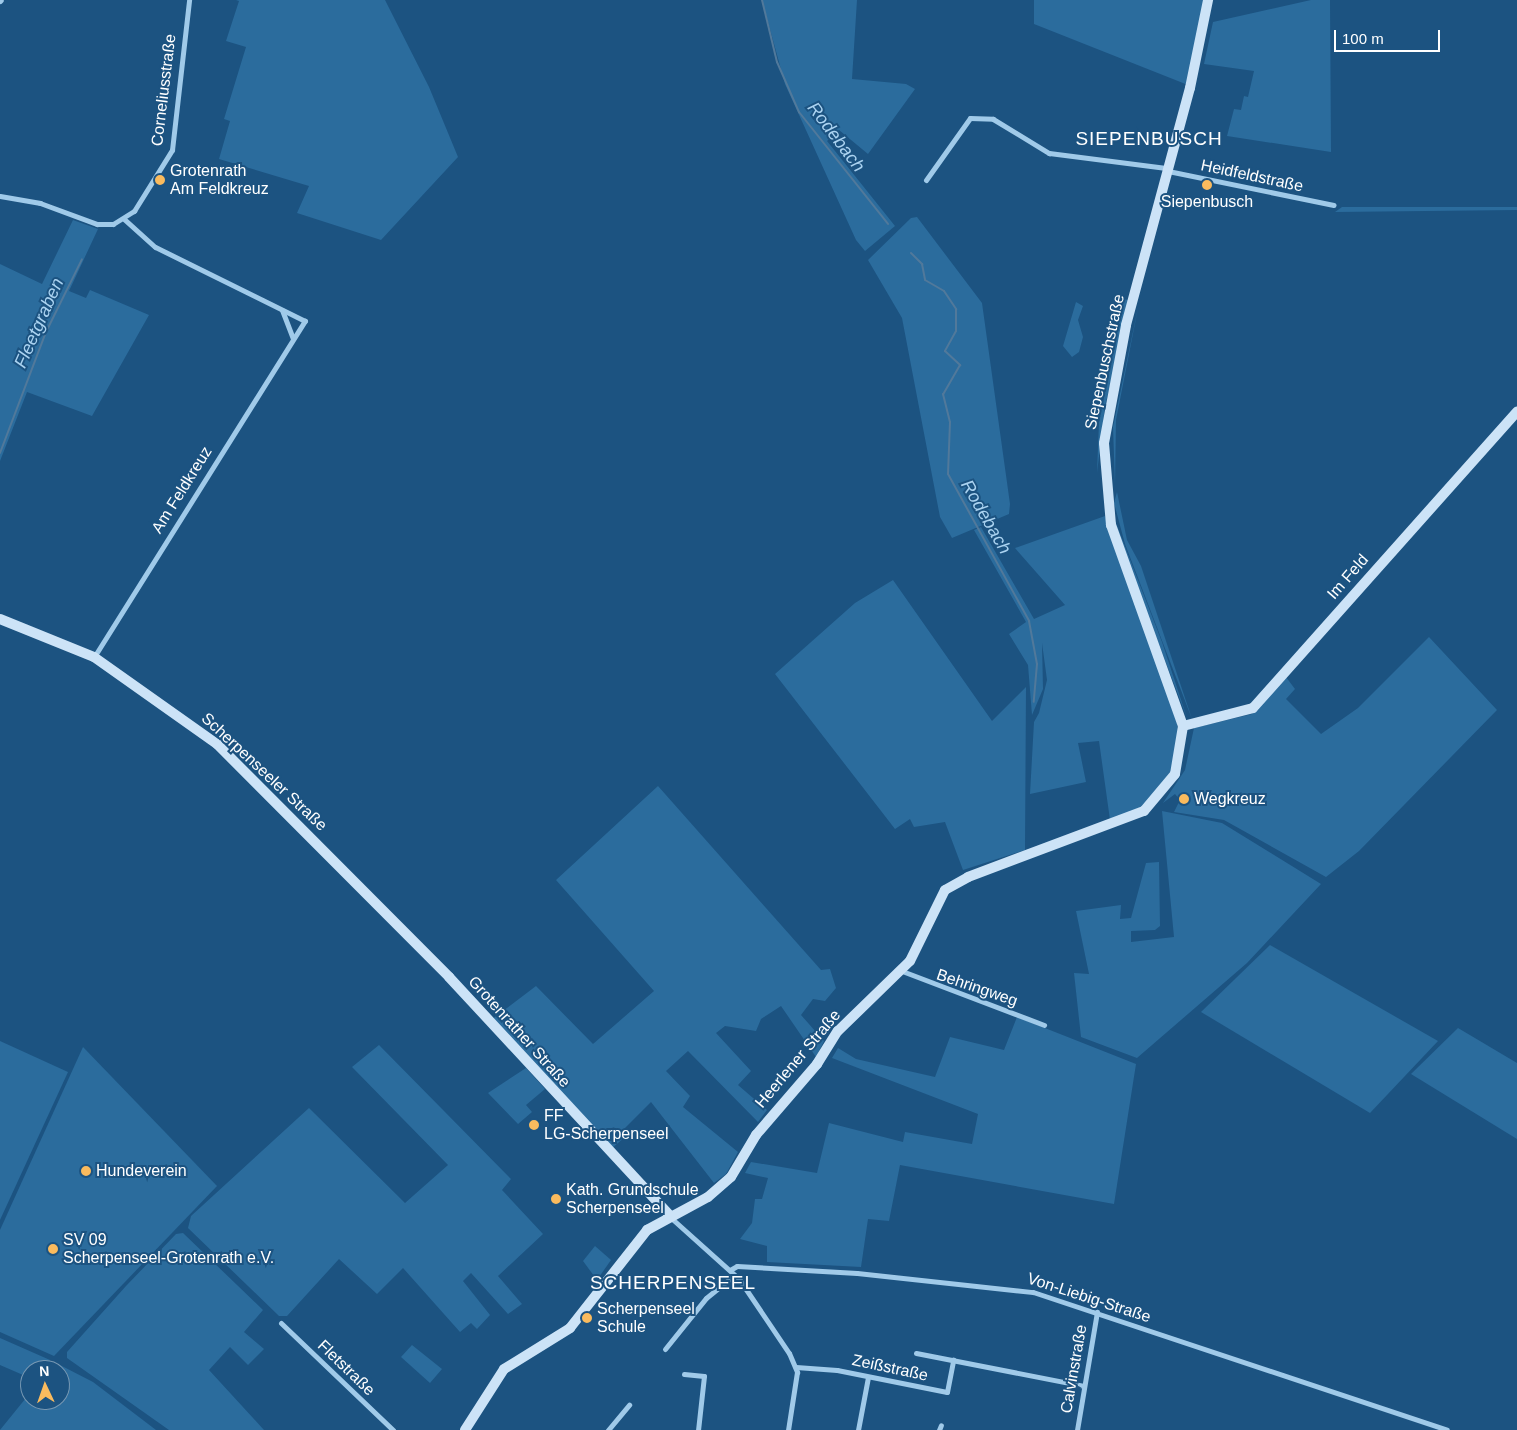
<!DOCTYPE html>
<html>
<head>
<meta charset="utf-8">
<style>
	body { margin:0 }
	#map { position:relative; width:1517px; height:1430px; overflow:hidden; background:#1c5381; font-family:Helvetica,sans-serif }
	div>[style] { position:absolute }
	.green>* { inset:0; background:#2b6c9d }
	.stream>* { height:2px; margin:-1px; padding:0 1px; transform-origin:1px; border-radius:1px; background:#51799b }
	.street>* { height:5px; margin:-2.5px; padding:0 2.5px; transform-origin:2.5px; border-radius:2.5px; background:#a0cae9 }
	.secondary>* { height:10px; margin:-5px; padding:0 5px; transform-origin:5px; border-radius:5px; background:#cce3f7 }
	.dots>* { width:14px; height:14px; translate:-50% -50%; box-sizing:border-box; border:2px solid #1c5381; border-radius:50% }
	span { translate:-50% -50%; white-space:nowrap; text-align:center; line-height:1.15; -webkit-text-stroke:4px #1c5381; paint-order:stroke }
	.street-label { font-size:16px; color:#fff }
	.poi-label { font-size:16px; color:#fff }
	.left { translate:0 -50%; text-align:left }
	.water-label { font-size:18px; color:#abd3f1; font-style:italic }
	.quarter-label { font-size:19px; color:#fff; letter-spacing:1px }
	.north { position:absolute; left:20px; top:1360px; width:50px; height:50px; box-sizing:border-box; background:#1c5381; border:1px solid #7798b3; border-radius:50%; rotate:357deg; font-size:14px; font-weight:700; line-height:20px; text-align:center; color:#fff }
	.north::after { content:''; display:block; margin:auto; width:18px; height:22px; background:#fabb5e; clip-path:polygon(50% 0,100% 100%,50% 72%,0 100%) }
	.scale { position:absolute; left:1334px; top:30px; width:106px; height:22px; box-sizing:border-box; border:2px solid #fff; border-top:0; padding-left:6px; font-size:15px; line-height:18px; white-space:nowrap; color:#fff; -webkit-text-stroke:4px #1c5381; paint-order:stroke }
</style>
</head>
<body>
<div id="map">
	<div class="green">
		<div style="clip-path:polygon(236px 0,385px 0,429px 87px,458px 157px,381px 240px,297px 213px,309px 186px,219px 159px,230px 121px,224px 119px,246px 47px,226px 41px,239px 1px)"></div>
		<div style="clip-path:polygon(762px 0,857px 0,852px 79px,906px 84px,915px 89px,868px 154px,839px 130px,827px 141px,895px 226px,865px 251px,856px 240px,785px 84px)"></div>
		<div style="clip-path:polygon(1034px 0,1205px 0,1188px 85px,1034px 24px)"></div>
		<div style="clip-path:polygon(1311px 0,1330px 0,1331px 152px,1227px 136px,1234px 109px,1241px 110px,1244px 96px,1248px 97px,1254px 71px,1204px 64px,1213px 22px)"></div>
		<div style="clip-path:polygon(1342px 207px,1517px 207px,1517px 210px,1335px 212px)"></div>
		<div style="clip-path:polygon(917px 217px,982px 303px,1010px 504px,1009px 514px,952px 538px,940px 517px,902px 318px,868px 260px,911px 218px)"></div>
		<div style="clip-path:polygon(73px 220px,98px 229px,69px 291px,86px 298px,90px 290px,149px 315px,92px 416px,27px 392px,0 461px,0 264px,42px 284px)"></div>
		<div style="clip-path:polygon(1124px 299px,1131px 301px,1105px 406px,1097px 473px,1099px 422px)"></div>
		<div style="clip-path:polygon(1076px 302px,1083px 306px,1078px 320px,1083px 337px,1079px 352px,1072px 357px,1063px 346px)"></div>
		<div style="clip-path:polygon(1139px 303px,1116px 420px,1115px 485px,1113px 427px)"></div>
		<div style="clip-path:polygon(1117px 492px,1127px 540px,1141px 566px,1192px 719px,1125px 544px,1114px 503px)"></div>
		<div style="clip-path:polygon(1105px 516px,1177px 723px,1179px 749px,1171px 774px,1144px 806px,1110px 820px,1099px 741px,1078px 743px,1086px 782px,1030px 794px,1034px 722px,1039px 713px,1047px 680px,1042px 643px,1043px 689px,1032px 715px,1028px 665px,1009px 634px,1026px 622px,974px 530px,981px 527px,1034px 619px,1065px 605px,1015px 548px)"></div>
		<div style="clip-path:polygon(1114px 518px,1162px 642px,1187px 718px,1118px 537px)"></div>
		<div style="clip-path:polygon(893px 580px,992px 721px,1026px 687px,1025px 850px,963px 870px,945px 822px,914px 827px,910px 819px,895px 829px,775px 674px,855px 603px)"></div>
		<div style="clip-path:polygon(1429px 637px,1497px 710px,1359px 851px,1326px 877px,1224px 820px,1174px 812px,1180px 800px,1175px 794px,1163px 803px,1185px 770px,1194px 728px,1252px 714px,1286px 677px,1295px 689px,1286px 699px,1321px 734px,1358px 708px)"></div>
		<div style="clip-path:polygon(658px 786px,821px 970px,830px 969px,836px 988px,825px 1001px,813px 999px,801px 1015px,824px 1041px,816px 1057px,781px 1006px,761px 1019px,756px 1031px,725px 1026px,716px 1033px,751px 1071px,738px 1085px,767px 1110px,758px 1122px,688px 1051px,666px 1071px,690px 1096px,683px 1107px,738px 1152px,726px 1174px,714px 1183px,651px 1102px,621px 1132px,625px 1137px,611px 1149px,491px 1020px,536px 986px,593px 1044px,654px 991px,556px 880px)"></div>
		<div style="clip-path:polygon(1162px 811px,1222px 823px,1321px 884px,1247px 963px,1137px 1058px,1081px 1037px,1074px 973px,1089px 974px,1076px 911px,1121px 905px,1120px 919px,1131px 918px,1146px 863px,1159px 862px,1160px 926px,1155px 930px,1131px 931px,1131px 942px,1174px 937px)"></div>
		<div style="clip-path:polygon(1270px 945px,1438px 1041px,1370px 1113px,1201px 1012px)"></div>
		<div style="clip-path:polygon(1017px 1017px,1136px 1064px,1114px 1204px,900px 1165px,889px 1221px,868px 1219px,861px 1267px,767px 1262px,767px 1246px,740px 1239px,752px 1223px,755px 1199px,762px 1199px,768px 1178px,745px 1173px,751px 1162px,817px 1173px,829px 1123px,903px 1142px,905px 1132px,972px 1144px,978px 1114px,832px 1058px,838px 1048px,856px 1059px,935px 1077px,950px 1037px,1004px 1050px)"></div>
		<div style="clip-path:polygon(1458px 1028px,1517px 1063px,1517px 1139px,1411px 1074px)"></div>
		<div style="clip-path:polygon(0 1041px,68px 1072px,0 1220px)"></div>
		<div style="clip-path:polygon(379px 1045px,511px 1179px,502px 1190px,543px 1234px,498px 1276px,522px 1304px,508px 1314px,471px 1273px,463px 1281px,490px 1315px,477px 1329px,471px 1323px,460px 1332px,403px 1268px,377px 1294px,339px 1259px,287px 1316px,279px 1316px,188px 1228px,191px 1216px,309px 1108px,405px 1203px,448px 1165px,352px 1067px)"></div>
		<div style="clip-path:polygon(83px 1047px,217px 1186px,54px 1356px,0 1332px,0 1230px)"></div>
		<div style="clip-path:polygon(526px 1068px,545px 1089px,526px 1105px,532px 1112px,518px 1124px,488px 1093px)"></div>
		<div style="clip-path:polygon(183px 1233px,263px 1310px,244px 1332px,264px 1349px,248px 1365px,230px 1347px,209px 1370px,264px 1430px,169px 1430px,67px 1358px,67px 1352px,126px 1286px,176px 1234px)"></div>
		<div style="clip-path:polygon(595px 1246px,611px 1260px,597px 1280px,583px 1261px)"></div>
		<div style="clip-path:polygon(0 1338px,50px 1360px,50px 1362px,43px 1370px,30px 1370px,30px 1378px,0 1365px)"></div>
		<div style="clip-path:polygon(412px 1345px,442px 1369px,430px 1383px,401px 1357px)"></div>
		<div style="clip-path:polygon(58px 1364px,93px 1382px,156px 1430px,0 1430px,30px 1393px,30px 1400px,60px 1400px,60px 1370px,50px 1370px)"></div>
	</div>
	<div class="stream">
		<div style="left:762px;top:0;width:64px;rotate:76.4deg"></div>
		<div style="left:777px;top:62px;width:55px;rotate:66.3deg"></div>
		<div style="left:799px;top:112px;width:143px;rotate:51.5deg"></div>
		<div style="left:911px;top:253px;width:16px;rotate:45deg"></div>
		<div style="left:922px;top:264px;width:16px;rotate:79deg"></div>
		<div style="left:925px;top:280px;width:22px;rotate:30deg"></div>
		<div style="left:944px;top:291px;width:22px;rotate:56deg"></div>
		<div style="left:956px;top:309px;width:22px;rotate:90deg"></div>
		<div style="left:956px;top:331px;width:23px;rotate:119deg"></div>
		<div style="left:945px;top:351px;width:21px;rotate:43deg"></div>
		<div style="left:960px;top:365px;width:34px;rotate:120deg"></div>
		<div style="left:943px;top:394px;width:29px;rotate:76deg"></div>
		<div style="left:950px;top:422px;width:52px;rotate:92.2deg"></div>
		<div style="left:948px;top:474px;width:168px;rotate:61.1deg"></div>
		<div style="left:1029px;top:621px;width:44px;rotate:79.5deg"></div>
		<div style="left:1037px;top:664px;width:38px;rotate:95deg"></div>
		<div style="left:0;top:453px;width:129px;rotate:-69.2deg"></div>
		<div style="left:46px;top:332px;width:81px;rotate:-63.7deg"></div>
	</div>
	<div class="street">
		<div style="left:0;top:1px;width:1px;rotate:-45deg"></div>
		<div style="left:1168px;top:171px;width:169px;rotate:11.6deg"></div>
		<div style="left:926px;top:180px;width:76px;rotate:-54.6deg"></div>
		<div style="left:970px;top:118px;width:23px;rotate:2deg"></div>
		<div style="left:993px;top:119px;width:66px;rotate:31.3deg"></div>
		<div style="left:1049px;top:153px;width:118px;rotate:7.3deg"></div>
		<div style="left:0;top:196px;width:41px;rotate:9.9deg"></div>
		<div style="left:40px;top:203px;width:61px;rotate:20.2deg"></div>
		<div style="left:97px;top:224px;width:16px"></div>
		<div style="left:113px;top:224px;width:25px;rotate:-32deg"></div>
		<div style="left:134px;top:211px;width:72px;rotate:-58.1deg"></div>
		<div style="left:172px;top:150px;width:151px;rotate:-83.5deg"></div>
		<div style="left:282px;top:310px;width:30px;rotate:69deg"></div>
		<div style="left:94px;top:657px;width:397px;rotate:-57.9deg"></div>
		<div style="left:305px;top:321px;width:167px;rotate:-153.7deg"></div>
		<div style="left:155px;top:247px;width:42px;rotate:-137.9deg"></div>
		<div style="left:902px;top:971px;width:152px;rotate:20.8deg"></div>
		<div style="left:670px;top:1217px;width:93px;rotate:41.9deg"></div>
		<div style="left:739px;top:1279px;width:89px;rotate:56deg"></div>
		<div style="left:789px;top:1353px;width:21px;rotate:67deg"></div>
		<div style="left:797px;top:1372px;width:59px;rotate:98.8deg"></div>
		<div style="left:730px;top:1270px;width:8px;rotate:-30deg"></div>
		<div style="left:737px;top:1266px;width:120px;rotate:3.3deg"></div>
		<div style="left:857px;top:1273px;width:177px;rotate:6.2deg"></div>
		<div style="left:1033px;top:1292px;width:436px;rotate:18.4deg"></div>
		<div style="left:281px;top:1323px;width:155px;rotate:43.7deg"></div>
		<div style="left:665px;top:1349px;width:65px;rotate:-51.2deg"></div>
		<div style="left:706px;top:1298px;width:36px;rotate:-39deg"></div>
		<div style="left:916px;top:1353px;width:171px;rotate:11.1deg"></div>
		<div style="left:796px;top:1367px;width:41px;rotate:4.2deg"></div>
		<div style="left:837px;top:1370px;width:112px;rotate:11.3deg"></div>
		<div style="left:947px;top:1392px;width:33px;rotate:-79deg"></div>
		<div style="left:684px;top:1374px;width:20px;rotate:6deg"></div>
		<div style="left:704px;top:1376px;width:54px;rotate:96.3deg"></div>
		<div style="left:608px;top:1430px;width:33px;rotate:-50deg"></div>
		<div style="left:858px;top:1430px;width:54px;rotate:-79.3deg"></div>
		<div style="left:939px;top:1430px;width:5px;rotate:-68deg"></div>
		<div style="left:1077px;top:1430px;width:120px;rotate:-80.4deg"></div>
	</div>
	<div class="secondary">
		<div style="left:0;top:619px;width:101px;rotate:22deg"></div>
		<div style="left:94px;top:657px;width:151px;rotate:35.3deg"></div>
		<div style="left:217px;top:744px;width:329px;rotate:45.1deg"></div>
		<div style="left:449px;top:977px;width:326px;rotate:47.2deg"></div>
		<div style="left:1183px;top:726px;width:72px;rotate:-14.4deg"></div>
		<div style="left:1253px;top:708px;width:397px;rotate:-48.3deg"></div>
		<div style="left:465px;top:1430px;width:72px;rotate:-57.4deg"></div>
		<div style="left:504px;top:1369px;width:78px;rotate:-31.8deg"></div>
		<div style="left:570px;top:1328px;width:125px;rotate:-51.8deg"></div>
		<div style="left:647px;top:1230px;width:69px;rotate:-28.4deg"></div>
		<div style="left:708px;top:1197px;width:30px;rotate:-41deg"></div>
		<div style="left:731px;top:1177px;width:49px;rotate:-59.2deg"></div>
		<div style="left:756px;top:1135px;width:94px;rotate:-49.3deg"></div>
		<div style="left:817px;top:1064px;width:39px;rotate:-58deg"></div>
		<div style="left:838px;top:1031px;width:100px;rotate:-44.2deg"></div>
		<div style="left:910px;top:961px;width:79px;rotate:-63.8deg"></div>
		<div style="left:945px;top:890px;width:26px;rotate:-29deg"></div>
		<div style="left:968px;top:877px;width:188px;rotate:-20.6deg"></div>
		<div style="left:1144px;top:811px;width:48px;rotate:-50deg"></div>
		<div style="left:1175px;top:774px;width:49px;rotate:-80.5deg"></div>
		<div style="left:1183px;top:726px;width:214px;rotate:-109.7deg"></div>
		<div style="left:1111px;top:525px;width:82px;rotate:-94.9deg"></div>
		<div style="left:1104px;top:443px;width:120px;rotate:-79.4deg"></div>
		<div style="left:1126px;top:325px;width:245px;rotate:-74.9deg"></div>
		<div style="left:1190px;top:88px;width:90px;rotate:-78.4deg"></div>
	</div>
	<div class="dots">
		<div style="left:160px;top:180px;background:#fabb5e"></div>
		<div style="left:1207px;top:185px;background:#fabb5e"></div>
		<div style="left:1184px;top:799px;background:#fabb5e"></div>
		<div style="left:534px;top:1125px;background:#fabb5e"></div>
		<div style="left:86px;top:1171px;background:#fabb5e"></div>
		<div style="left:556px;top:1199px;background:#fabb5e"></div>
		<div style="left:53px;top:1249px;background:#fabb5e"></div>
		<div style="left:587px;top:1318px;background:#fabb5e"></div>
	</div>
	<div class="street-label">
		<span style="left:164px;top:90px;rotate:-83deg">Corneliusstraße</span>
		<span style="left:1252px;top:176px;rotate:12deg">Heidfeldstraße</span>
		<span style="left:1105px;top:362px;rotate:-78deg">Siepenbuschstraße</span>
		<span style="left:182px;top:490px;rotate:-58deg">Am Feldkreuz</span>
		<span style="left:1348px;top:577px;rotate:-49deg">Im Feld</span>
		<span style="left:264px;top:772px;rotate:43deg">Scherpenseeler Straße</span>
		<span style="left:977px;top:988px;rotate:19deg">Behringweg</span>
		<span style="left:519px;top:1032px;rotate:48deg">Grotenrather Straße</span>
		<span style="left:798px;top:1059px;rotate:-50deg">Heerlener Straße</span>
		<span style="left:1089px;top:1298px;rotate:18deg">Von-Liebig-Straße</span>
		<span style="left:346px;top:1368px;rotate:44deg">Fletstraße</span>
		<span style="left:890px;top:1368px;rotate:12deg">Zeißstraße</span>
		<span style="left:1074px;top:1369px;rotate:-80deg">Calvinstraße</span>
	</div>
	<div class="poi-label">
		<span class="left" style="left:170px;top:180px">Grotenrath<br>Am Feldkreuz</span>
		<span style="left:1207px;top:202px">Siepenbusch</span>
		<span class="left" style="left:1194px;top:799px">Wegkreuz</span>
		<span class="left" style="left:544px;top:1125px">FF<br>LG-Scherpenseel</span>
		<span class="left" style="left:96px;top:1171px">Hundeverein</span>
		<span class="left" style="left:566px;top:1199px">Kath. Grundschule<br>Scherpenseel</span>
		<span class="left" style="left:63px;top:1249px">SV 09<br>Scherpenseel-Grotenrath e.V.</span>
		<span class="left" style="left:597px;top:1318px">Scherpenseel<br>Schule</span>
	</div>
	<div class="water-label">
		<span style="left:836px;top:137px;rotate:53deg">Rodebach</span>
		<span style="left:39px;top:323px;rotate:-66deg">Fleetgraben</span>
		<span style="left:986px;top:517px;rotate:60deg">Rodebach</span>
	</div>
	<div class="quarter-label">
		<span style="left:1149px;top:139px">SIEPENBUSCH</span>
		<span style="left:673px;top:1283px">SCHERPENSEEL</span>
	</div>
	<div class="north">N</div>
	<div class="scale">100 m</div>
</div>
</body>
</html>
